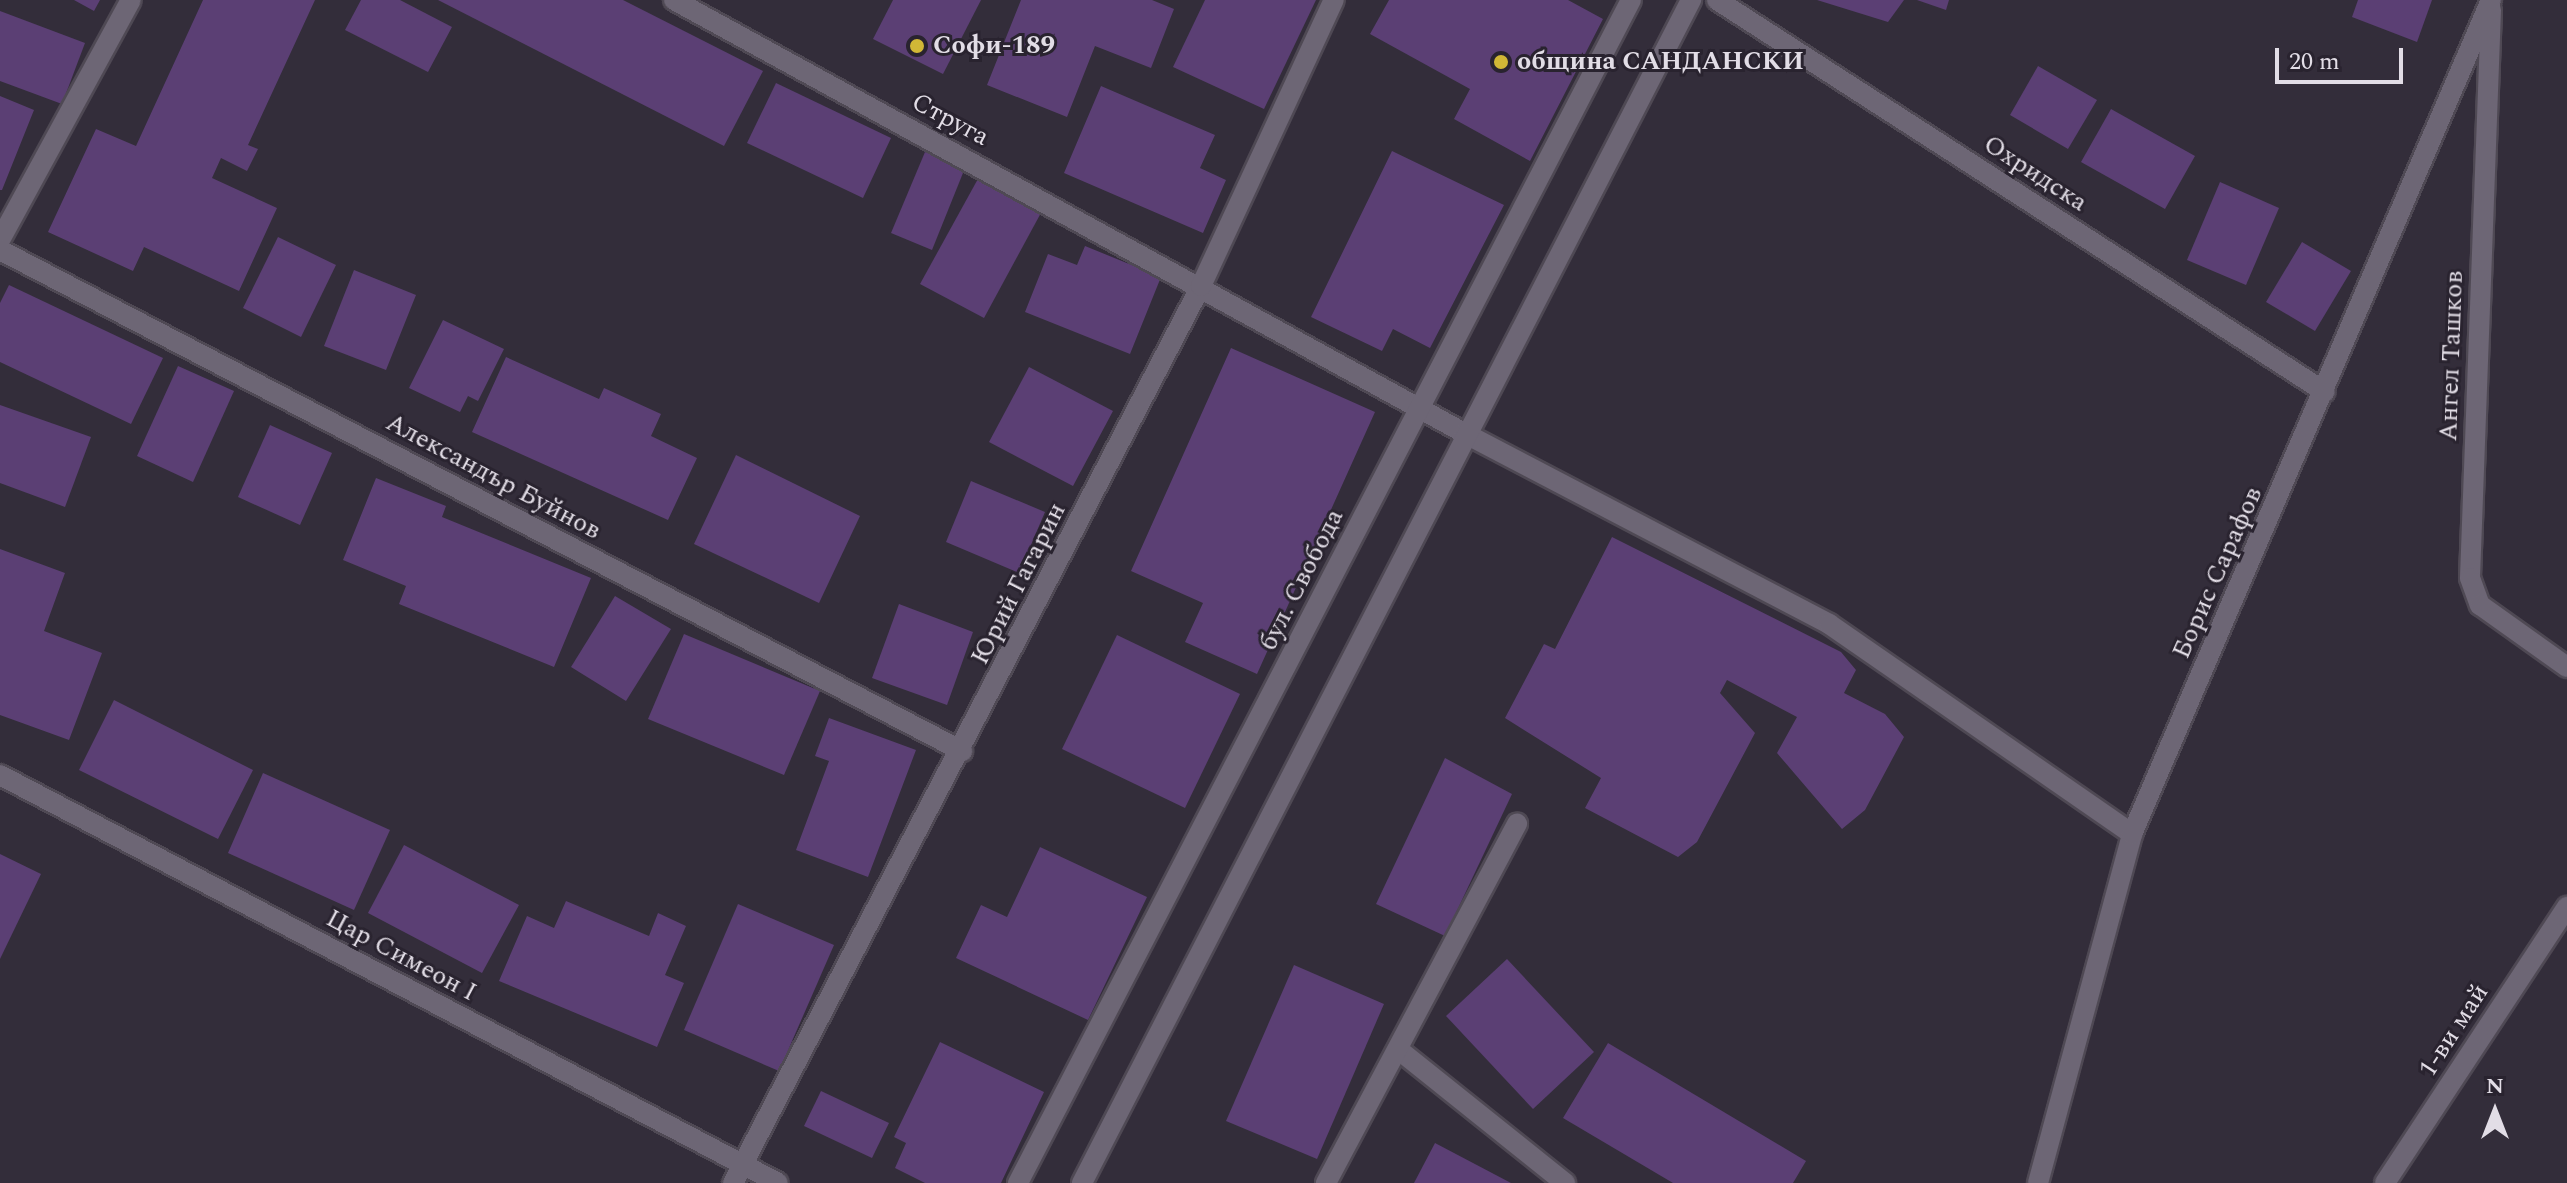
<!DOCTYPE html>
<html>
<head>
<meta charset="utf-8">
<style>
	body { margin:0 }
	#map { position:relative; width:2567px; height:1183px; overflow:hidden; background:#332d3a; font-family:Spectral,serif }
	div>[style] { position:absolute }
	.building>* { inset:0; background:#5b3f74 }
	.roads { filter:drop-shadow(2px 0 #4f4954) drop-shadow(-2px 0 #4f4954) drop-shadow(0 2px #4f4954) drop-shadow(0 -2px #4f4954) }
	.minor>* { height:20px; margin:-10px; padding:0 10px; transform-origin:10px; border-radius:10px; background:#6d6675 }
	.dots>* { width:22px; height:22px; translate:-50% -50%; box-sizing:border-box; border:4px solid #29232f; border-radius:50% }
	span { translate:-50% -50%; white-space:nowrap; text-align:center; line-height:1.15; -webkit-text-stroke:6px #29232f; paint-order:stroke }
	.poi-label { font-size:26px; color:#e2dde6; font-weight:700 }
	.left { translate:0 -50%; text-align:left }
	.street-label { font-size:26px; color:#e2dde6 }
	.north { position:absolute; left:2455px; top:1071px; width:80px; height:80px; -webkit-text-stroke:6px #29232f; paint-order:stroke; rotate:0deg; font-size:22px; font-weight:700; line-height:32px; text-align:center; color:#e2dde6 }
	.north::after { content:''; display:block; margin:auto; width:28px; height:36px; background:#e2dde6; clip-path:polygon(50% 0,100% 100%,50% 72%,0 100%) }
	.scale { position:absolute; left:2275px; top:48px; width:128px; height:36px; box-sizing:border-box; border:4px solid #e2dde6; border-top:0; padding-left:10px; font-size:24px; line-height:28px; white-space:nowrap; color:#e2dde6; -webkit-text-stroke:6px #29232f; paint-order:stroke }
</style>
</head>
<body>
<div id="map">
	<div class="building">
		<div style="clip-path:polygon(74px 0,100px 0,94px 11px)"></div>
		<div style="clip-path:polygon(203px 0,315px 0,248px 145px,258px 149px,247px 171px,221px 158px,212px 178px,277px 208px,239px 291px,144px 247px,133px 271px,48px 232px,96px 129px,136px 146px)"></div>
		<div style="clip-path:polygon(361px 0,400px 0,452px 27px,428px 72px,345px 30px)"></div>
		<div style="clip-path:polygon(438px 0,623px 0,763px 71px,724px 146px)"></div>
		<div style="clip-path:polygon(893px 0,981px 0,943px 74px,873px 39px)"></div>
		<div style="clip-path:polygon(1021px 0,1152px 0,1174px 9px,1151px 68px,1095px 46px,1067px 117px,987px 85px)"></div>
		<div style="clip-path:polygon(1205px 0,1316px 0,1264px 109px,1173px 67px)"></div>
		<div style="clip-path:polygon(1389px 0,1568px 0,1603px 19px,1530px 161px,1454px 119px,1470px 89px,1370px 34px)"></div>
		<div style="clip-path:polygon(1817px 0,1904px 0,1888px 22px)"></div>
		<div style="clip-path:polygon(1917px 0,1949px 0,1946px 10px)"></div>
		<div style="clip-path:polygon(2358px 0,2432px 0,2417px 42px,2352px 17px)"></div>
		<div style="clip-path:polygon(0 11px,85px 43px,62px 104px,0 81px)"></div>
		<div style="clip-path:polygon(2038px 66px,2097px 100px,2068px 149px,2010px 115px)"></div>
		<div style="clip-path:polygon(776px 83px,891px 138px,863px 198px,747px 143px)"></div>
		<div style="clip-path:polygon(1101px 86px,1215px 135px,1200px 168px,1226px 180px,1203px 233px,1064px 173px)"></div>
		<div style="clip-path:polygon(0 96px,34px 110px,2px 190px,0 190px)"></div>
		<div style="clip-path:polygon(2111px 109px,2195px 156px,2165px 209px,2081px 162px)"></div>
		<div style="clip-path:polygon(1392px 151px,1504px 205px,1430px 348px,1393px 329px,1382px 351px,1311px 317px)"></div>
		<div style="clip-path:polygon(925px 152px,965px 168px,932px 250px,891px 233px)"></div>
		<div style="clip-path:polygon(979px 177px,1042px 211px,984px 318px,920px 284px)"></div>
		<div style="clip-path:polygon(2220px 182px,2279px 208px,2246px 285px,2187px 260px)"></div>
		<div style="clip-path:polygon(278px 237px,336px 265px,301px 337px,243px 308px)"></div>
		<div style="clip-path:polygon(2302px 242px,2351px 271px,2315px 331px,2266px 302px)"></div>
		<div style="clip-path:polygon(1085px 246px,1161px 277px,1130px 354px,1025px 312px,1048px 254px,1077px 265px)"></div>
		<div style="clip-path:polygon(354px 270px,416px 295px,386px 370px,324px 346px)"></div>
		<div style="clip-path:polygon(9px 285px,163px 358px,131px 424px,0 362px,0 303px)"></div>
		<div style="clip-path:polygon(443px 320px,504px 349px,478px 401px,468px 396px,460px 412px,409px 388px)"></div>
		<div style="clip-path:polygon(1231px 348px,1375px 412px,1257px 674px,1185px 642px,1203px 603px,1131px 571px)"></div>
		<div style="clip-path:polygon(506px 357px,599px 399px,604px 388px,661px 414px,651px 436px,697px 458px,668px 520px,472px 432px)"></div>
		<div style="clip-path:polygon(178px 366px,234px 391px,193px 482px,137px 456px)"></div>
		<div style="clip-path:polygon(1029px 367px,1113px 411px,1073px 486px,989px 442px)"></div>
		<div style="clip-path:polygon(0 405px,91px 437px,65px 507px,0 483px)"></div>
		<div style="clip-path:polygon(270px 425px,332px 453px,300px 525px,238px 497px)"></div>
		<div style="clip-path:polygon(736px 455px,860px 516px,819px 603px,694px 544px)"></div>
		<div style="clip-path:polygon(376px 478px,446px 506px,442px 517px,591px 578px,554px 667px,399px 604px,406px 586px,343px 560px)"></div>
		<div style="clip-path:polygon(971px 481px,1045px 512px,1019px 573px,946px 542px)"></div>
		<div style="clip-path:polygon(1612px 537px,1841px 652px,1856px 670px,1844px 693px,1885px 714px,1904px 737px,1865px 810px,1842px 829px,1777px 753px,1797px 717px,1727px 680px,1720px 693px,1755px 733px,1697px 842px,1678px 857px,1585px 808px,1601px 778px,1505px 718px,1544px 644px,1555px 649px)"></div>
		<div style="clip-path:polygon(0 549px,65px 573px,44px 631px,102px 653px,69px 740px,0 715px)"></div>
		<div style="clip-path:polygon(615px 596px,671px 629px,626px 701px,571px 667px)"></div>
		<div style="clip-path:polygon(899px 604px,973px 632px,947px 705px,872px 678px)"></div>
		<div style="clip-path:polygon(684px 634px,820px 691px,784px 775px,648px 719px)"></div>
		<div style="clip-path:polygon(1117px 635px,1240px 694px,1185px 808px,1062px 749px)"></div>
		<div style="clip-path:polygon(114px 700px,253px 770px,218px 839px,79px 770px)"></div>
		<div style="clip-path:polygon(829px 718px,916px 750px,868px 877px,796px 850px,829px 761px,815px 756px)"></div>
		<div style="clip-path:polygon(1445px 758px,1512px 794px,1445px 936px,1376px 904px)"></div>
		<div style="clip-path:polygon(263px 773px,390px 830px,354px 910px,228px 853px)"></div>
		<div style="clip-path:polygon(404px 845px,519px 905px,482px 973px,368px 913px)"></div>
		<div style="clip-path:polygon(1040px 847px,1147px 897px,1088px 1020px,956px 958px,981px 905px,1007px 917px)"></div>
		<div style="clip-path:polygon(0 854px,41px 874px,0 959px)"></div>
		<div style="clip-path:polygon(566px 901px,649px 936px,658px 913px,686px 926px,665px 975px,684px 983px,657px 1047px,499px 981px,527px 916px,554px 928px)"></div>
		<div style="clip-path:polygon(738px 904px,834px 945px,779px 1071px,684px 1030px)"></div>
		<div style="clip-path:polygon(1507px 959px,1594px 1052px,1533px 1109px,1446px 1016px)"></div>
		<div style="clip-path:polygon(1294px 965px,1384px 1004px,1317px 1159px,1226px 1121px)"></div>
		<div style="clip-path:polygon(940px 1042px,1044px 1092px,1001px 1183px,925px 1183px,895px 1168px,906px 1143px,894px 1137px)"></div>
		<div style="clip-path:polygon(1608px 1043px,1806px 1161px,1793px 1183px,1673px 1183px,1563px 1118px)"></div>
		<div style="clip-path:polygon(821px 1091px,889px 1123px,872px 1158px,804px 1126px)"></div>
		<div style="clip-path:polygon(1435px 1143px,1511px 1183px,1414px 1183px)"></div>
	</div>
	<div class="roads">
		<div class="minor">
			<div style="left:674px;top:0;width:903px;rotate:28.72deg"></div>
			<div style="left:1466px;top:434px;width:410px;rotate:27.6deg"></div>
			<div style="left:1829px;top:624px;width:369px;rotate:34.7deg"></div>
			<div style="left:1717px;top:0;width:723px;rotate:32.81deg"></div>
			<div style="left:2491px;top:10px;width:568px;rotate:92.12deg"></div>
			<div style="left:2470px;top:578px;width:29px;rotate:70deg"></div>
			<div style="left:2480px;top:605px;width:107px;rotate:35.5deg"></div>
			<div style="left:0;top:240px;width:273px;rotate:-61.4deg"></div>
			<div style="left:0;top:250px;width:1085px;rotate:27.51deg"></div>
			<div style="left:0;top:775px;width:878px;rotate:27.67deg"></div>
			<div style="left:1399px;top:1050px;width:213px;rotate:38.7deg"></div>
			<div style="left:733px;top:1183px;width:1012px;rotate:-62.45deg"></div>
			<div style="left:1201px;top:286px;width:315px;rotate:-65.1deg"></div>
			<div style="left:1018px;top:1183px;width:1332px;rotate:-62.61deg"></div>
			<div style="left:1082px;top:1183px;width:1331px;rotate:-62.76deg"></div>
			<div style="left:1326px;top:1183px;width:407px;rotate:-62deg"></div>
			<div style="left:2038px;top:1183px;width:361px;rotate:-74.9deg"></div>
			<div style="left:2132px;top:834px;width:908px;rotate:-66.71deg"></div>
			<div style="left:2385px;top:1183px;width:331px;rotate:-56.6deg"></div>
		</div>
	</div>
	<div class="dots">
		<div style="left:917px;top:46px;background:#d1b736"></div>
		<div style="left:1501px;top:62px;background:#d1b736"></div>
	</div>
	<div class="poi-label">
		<span class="left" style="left:933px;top:46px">Софи-189</span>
		<span class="left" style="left:1517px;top:62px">община САНДАНСКИ</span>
	</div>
	<div class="street-label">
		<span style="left:950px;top:120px;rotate:28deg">Струга</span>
		<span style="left:2035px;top:174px;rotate:33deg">Охридска</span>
		<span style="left:2452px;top:356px;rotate:-88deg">Ангел Ташков</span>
		<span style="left:493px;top:477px;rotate:28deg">Александър Буйнов</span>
		<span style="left:2218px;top:573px;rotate:-66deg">Борис Сарафов</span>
		<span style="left:1302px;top:580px;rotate:-63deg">бул. Свобода</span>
		<span style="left:1019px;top:584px;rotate:-63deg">Юрий Гагарин</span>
		<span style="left:401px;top:956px;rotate:28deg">Цар Симеон I</span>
		<span style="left:2454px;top:1031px;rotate:-57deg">1-ви май</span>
	</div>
	<div class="north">N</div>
	<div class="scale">20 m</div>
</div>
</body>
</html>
